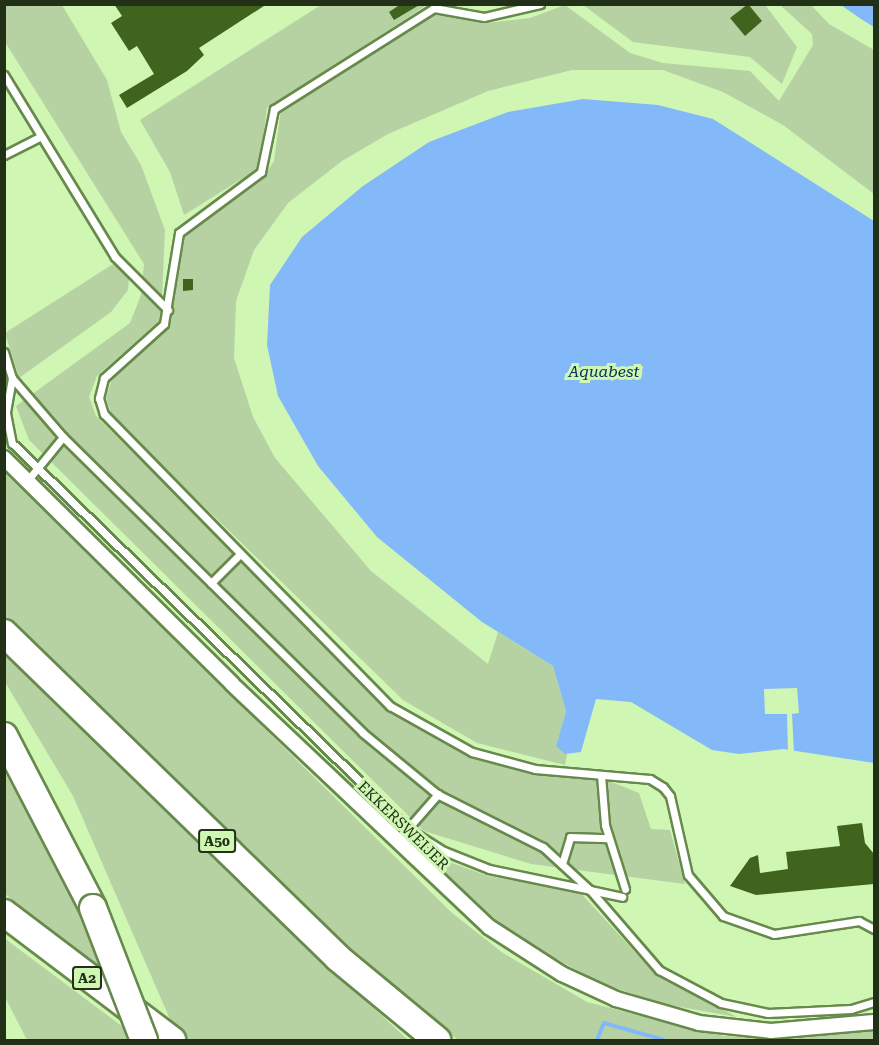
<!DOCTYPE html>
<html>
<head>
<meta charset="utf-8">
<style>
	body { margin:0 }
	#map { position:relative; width:879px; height:1045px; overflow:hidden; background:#cff6b3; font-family:"Roboto Serif",serif }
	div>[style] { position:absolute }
	.green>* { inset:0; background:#b6d2a2 }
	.water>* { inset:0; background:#83b9f8 }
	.pier>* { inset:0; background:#cff6b3 }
	.stream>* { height:4px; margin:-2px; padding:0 2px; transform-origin:2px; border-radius:2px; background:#83b9f8 }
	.building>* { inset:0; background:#40641e }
	.roads { filter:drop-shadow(2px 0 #678a4c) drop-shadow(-2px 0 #678a4c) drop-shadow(0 2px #678a4c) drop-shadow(0 -2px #678a4c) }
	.lane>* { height:7px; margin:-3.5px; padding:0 3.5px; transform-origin:3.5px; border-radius:3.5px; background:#fff }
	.street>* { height:14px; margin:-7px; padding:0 7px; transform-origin:7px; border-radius:7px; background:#fff }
	.highway>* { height:26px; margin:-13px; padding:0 13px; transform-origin:13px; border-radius:13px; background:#fff }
	.bridges { filter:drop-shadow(2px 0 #678a4c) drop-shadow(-2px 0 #678a4c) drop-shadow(0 2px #678a4c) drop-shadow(0 -2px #678a4c) }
	.highway-bridge>* { height:26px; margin:-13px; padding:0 13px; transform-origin:13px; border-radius:13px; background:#fff }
	span { translate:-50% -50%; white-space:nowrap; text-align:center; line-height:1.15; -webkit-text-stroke:6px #cff6b3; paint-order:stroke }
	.shield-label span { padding:2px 4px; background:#cff6b3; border:2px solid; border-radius:4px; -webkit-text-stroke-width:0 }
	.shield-label { font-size:14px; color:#213016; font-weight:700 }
	.street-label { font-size:15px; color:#213016 }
	.water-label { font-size:16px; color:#072f56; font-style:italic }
	.frame { position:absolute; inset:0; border:6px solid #213016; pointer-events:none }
</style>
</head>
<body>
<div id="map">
	<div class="green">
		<div style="clip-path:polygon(5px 5px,62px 5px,107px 80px,121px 132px,141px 165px,165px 230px,161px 319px,97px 376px,89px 397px,96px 416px,396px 711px,437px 739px,504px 766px,609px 781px,639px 793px,651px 829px,670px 830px,685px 884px,531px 864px,424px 831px,29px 440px,16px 406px,130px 323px,141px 295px,144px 264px,5px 42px)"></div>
		<div style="clip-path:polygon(321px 5px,427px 5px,267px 108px,259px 168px,184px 215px,170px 172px,140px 120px)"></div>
		<div style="clip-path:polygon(565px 5px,630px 53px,663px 63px,750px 71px,779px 101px,813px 45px,812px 34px,780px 5px,811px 5px,829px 24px,874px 50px,874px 194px,783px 125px,723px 92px,663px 70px,572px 70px,488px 91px,388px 134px,342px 161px,288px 203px,254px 250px,236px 301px,234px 358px,253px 417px,275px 458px,371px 571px,488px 664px,498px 632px,553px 666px,566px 711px,556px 746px,567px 754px,565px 765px,477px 743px,403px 700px,184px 487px,111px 413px,106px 397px,111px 382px,128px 361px,168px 329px,185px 236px,263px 178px,274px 161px,281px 109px,436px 14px,487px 23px,530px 18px)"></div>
		<div style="clip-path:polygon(583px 5px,765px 5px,797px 47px,782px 84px,750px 57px,633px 42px)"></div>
		<div style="clip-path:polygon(124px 257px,130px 267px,128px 290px,111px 312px,19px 378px,5px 333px)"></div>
		<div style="clip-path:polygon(4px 472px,452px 913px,503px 953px,587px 1002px,653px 1019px,723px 1036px,791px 1039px,874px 1029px,874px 1040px,458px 1040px,344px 950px,5px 618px)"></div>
		<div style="clip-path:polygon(5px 652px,209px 854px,408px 1040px,186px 1040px,176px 1033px,73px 796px,5px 682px)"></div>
		<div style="clip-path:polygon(4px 772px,57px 859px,103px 975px,5px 894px)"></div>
		<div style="clip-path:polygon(416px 850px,488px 876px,578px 890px,655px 974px,737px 1017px,663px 1004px,601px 983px,517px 938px)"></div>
		<div style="clip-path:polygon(4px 938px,123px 1027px,128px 1040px,27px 1040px,5px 997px)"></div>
	</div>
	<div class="water">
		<div style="clip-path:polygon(841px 5px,874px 5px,874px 27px,861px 19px)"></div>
		<div style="clip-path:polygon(583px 99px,658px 105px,713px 119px,874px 221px,874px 763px,783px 749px,739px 754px,712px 750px,631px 702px,596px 699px,581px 752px,565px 754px,556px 746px,566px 711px,553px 666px,482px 622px,377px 537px,318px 466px,278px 396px,267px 345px,270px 285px,302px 237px,363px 186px,429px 142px,508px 112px)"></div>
	</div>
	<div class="pier">
		<div style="clip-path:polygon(797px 688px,799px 713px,792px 714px,794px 753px,788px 753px,787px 714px,765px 714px,764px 689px)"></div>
	</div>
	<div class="stream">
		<div style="left:597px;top:1040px;width:18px;rotate:-68deg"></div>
		<div style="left:604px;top:1023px;width:62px;rotate:15.8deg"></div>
	</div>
	<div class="building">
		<div style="clip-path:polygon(114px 4px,267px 4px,199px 48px,204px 55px,187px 71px,127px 108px,119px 95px,154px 74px,137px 46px,129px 51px,111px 23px,122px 16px)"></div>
		<div style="clip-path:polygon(401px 4px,421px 4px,394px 20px,389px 12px)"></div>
		<div style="clip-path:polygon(748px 4px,762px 21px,745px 36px,730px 18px)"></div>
		<div style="clip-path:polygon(183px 279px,193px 279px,193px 290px,183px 291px)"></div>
		<div style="clip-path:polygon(862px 823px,865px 843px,874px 854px,874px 884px,756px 895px,730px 886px,750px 858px,758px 855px,760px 873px,788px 869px,786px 852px,840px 846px,837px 826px)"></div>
	</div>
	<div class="roads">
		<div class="lane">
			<div style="left:540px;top:4px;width:57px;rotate:166.9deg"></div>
			<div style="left:484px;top:17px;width:51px;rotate:-169.8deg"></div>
			<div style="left:434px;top:8px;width:189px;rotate:147.7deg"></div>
			<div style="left:274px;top:109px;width:64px;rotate:101.7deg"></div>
			<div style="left:261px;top:172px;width:102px;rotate:143.4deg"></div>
			<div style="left:179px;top:233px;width:92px;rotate:99.4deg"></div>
			<div style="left:164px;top:324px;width:81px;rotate:138deg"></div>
			<div style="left:104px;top:378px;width:21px;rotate:104deg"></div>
			<div style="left:99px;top:398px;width:17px;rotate:73deg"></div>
			<div style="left:104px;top:414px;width:409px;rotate:45.6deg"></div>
			<div style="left:390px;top:706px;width:94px;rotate:29.3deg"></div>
			<div style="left:472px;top:752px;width:65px;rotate:15.1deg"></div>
			<div style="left:535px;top:769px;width:115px;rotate:5deg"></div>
			<div style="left:650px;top:779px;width:15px;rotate:32deg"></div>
			<div style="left:663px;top:787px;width:11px;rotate:52deg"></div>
			<div style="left:670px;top:796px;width:81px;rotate:77.2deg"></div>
			<div style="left:688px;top:875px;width:54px;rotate:49.5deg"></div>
			<div style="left:723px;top:916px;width:54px;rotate:19.4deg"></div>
			<div style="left:774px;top:934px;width:86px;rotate:-8.7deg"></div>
			<div style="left:859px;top:921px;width:17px;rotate:28deg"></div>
			<div style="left:4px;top:75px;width:213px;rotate:58.6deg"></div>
			<div style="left:115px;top:257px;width:75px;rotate:45deg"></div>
			<div style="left:4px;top:155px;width:39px;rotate:-27deg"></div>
			<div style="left:4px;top:352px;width:27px;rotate:73deg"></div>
			<div style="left:12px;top:378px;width:36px;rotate:100deg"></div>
			<div style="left:6px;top:413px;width:31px;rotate:79deg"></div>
			<div style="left:12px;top:443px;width:555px;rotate:44.2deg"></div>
			<div style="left:410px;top:830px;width:40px;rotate:32deg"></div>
			<div style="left:444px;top:851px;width:48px;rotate:21.8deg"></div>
			<div style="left:489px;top:869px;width:103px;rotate:11.7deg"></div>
			<div style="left:590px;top:890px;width:106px;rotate:49.2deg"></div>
			<div style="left:659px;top:970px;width:70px;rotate:28deg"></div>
			<div style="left:721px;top:1003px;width:48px;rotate:12deg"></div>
			<div style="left:768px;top:1013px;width:83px;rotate:-2.8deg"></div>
			<div style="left:851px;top:1009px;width:24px;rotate:-17deg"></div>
			<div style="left:12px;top:378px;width:78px;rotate:49.2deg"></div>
			<div style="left:27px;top:481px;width:57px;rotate:-50.7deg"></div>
			<div style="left:63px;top:437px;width:421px;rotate:44.6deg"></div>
			<div style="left:363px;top:733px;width:96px;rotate:39.5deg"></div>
			<div style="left:437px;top:794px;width:119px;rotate:26.6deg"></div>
			<div style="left:543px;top:847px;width:64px;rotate:42.5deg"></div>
			<div style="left:590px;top:890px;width:33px;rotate:12deg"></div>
			<div style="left:211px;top:583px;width:40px;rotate:-45deg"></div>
			<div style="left:601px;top:775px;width:50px;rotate:85.4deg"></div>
			<div style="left:605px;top:825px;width:67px;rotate:72.6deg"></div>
			<div style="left:396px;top:842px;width:64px;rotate:-48.8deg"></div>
			<div style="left:562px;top:864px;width:28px;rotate:-73deg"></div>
			<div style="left:570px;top:837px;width:38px;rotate:2deg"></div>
		</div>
		<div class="street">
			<div style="left:4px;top:458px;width:321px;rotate:44.7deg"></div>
			<div style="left:232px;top:684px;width:354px;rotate:43.4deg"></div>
			<div style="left:489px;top:927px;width:87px;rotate:32.8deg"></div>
			<div style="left:562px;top:974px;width:60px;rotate:24.8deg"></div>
			<div style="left:616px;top:999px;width:86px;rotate:16.1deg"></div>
			<div style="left:699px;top:1023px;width:72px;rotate:6.3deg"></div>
			<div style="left:771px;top:1031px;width:103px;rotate:-5deg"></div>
		</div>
		<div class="highway">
			<div style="left:4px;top:633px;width:466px;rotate:44.2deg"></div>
			<div style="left:338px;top:958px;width:129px;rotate:39.6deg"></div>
			<div style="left:4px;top:736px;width:194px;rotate:62.6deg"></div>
			<div style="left:4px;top:913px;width:211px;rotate:37.1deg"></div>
		</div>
	</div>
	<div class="bridges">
		<div class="highway-bridge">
			<div style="left:93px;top:908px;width:142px;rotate:68.9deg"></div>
		</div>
	</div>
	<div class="shield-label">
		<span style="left:217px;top:841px">A50</span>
		<span style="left:87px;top:978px">A2</span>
	</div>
	<div class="street-label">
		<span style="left:403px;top:826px;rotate:44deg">EKKERSWEIJER</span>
	</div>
	<div class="water-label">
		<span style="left:604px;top:372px">Aquabest</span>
	</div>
	<div class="frame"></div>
</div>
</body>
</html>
